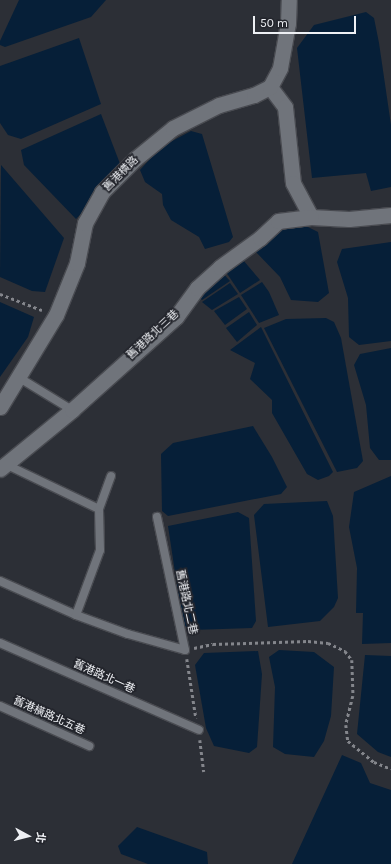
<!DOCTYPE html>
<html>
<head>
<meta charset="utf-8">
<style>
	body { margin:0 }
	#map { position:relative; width:391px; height:864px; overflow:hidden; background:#2c2f36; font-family:Karla,"Noto Sans TC",sans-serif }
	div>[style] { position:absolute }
	.water>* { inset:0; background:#061f38 }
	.path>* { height:2.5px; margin-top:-1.25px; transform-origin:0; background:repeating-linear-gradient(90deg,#84868c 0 3px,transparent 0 6px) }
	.roads { filter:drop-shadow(1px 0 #494b51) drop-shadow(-1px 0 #494b51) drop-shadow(0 1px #494b51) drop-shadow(0 -1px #494b51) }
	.lane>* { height:8px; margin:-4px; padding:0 4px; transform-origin:4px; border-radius:4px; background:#70747b }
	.street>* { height:15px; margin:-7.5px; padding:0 7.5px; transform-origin:7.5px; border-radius:7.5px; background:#70747b }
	span { translate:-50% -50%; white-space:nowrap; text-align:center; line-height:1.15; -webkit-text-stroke:3.5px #23252c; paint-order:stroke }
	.street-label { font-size:11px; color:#eef0f4 }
	.north { position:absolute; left:8px; top:816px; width:40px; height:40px; -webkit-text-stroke:3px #23252c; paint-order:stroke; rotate:97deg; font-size:11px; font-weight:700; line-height:16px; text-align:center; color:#eef0f4 }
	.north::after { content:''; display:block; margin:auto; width:14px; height:18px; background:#eef0f4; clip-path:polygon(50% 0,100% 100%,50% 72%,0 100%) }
	.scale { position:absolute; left:253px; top:16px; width:103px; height:18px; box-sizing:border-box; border:2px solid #eef0f4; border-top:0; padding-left:5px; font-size:12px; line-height:14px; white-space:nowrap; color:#eef0f4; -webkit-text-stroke:3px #23252c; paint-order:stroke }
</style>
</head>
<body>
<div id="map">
	<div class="water">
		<div style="clip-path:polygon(19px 0,106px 0,91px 17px,5px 47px,0 45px,0 41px)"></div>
		<div style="clip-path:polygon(366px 12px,374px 18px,379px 43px,391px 125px,391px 187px,371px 191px,366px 173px,312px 178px,297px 48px,314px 25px)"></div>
		<div style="clip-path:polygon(79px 38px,101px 104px,21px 139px,8px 135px,0 123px,0 66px)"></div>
		<div style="clip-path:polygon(101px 114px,122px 169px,76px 219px,24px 165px,21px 150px)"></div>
		<div style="clip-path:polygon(191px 131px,202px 134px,233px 237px,229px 242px,205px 249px,199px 237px,171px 220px,163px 205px,162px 194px,145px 182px,140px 170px,161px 147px)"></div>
		<div style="clip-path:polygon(1px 165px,64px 238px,45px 292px,32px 291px,0 277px)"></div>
		<div style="clip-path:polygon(304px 225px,318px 232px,329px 293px,318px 302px,291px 300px,280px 277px,255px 251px,269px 233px)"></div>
		<div style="clip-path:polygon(391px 242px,391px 341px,359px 345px,349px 337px,348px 298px,337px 262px,342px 249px)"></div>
		<div style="clip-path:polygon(243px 260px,260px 280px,240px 293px,226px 272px,230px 267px)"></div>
		<div style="clip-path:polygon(220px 270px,230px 281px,202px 300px,195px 294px)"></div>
		<div style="clip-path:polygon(262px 282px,269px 292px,279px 315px,259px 323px,241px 295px)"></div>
		<div style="clip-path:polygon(230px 283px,238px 294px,212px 310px,202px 302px)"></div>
		<div style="clip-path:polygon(239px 297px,247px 309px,225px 325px,214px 311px)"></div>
		<div style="clip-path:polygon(0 302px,34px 317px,28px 337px,0 377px)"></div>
		<div style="clip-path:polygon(249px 312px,257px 325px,237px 342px,226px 328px)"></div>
		<div style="clip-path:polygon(326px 318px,334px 322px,341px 338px,363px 461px,357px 468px,337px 472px,264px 328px,286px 319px)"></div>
		<div style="clip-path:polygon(261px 327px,333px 472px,329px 476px,318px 480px,307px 474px,272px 413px,272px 400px,250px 379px,255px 363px,230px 350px)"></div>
		<div style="clip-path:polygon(391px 348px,391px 460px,379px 460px,370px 448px,366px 405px,354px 365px,360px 354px)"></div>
		<div style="clip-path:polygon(253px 426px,272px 457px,287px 487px,281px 494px,168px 516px,162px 511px,161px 454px,173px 443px)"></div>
		<div style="clip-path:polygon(391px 476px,391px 643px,362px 644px,363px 613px,356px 613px,357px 568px,349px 527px,354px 492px)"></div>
		<div style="clip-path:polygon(327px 501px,333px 516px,338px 598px,334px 607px,320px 621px,268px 627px,254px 515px,264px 504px)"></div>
		<div style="clip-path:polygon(238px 512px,249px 518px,256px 621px,252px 628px,192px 630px,183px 625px,168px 526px)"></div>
		<div style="clip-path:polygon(279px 650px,314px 652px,334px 667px,331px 716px,324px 741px,314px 757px,285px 754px,273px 747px,275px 687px,269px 657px)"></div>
		<div style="clip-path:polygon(258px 651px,262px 674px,257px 747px,249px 753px,214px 746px,206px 728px,195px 665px,204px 653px)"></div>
		<div style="clip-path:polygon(365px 655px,391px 656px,391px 757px,378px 752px,357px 734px)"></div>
		<div style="clip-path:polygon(342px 755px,361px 763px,370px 783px,391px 790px,391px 864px,292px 864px)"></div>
		<div style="clip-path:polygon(137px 827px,207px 852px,208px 864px,148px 864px,121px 854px,118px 846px)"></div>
	</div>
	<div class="path">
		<div style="left:0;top:294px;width:45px;rotate:20.9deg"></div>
		<div style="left:194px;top:648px;width:19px;rotate:-12deg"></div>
		<div style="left:213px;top:644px;width:95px;rotate:-1.8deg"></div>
		<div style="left:308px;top:641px;width:20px;rotate:6deg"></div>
		<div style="left:328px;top:643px;width:19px;rotate:25deg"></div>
		<div style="left:345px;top:651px;width:11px;rotate:52deg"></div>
		<div style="left:352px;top:660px;width:36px;rotate:88deg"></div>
		<div style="left:353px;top:696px;width:30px;rotate:104deg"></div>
		<div style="left:346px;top:725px;width:16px;rotate:83deg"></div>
		<div style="left:348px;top:741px;width:33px;rotate:39deg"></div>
		<div style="left:374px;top:762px;width:18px;rotate:22deg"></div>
		<div style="left:187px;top:659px;width:60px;rotate:81.3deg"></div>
		<div style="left:200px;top:740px;width:32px;rotate:83deg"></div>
	</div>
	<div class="roads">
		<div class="lane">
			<div style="left:18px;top:377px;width:63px;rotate:31.4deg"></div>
			<div style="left:5px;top:464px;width:104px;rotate:25.6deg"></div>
			<div style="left:0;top:581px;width:83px;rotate:24.1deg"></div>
			<div style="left:76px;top:615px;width:55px;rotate:20.1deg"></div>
			<div style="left:128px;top:634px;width:59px;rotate:15.7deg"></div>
			<div style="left:185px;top:650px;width:136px;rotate:-101.9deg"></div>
			<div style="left:76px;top:615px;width:69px;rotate:-69.7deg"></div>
			<div style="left:100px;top:550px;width:41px;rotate:-91.4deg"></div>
			<div style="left:99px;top:509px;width:35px;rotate:-70deg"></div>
			<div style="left:0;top:643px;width:217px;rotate:23.6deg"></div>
			<div style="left:0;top:706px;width:98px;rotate:24.2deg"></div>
		</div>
		<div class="street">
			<div style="left:270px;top:87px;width:25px;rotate:53deg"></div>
			<div style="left:285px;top:107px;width:76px;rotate:84deg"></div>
			<div style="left:293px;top:183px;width:38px;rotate:62deg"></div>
			<div style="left:311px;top:217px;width:38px;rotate:3deg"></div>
			<div style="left:349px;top:219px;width:42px;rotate:-5.4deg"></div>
			<div style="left:0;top:407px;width:108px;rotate:-58.7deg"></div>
			<div style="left:56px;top:315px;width:56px;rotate:-68deg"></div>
			<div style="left:77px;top:263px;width:41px;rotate:-78.7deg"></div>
			<div style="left:85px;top:223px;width:35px;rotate:-61deg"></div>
			<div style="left:102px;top:192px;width:47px;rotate:-45deg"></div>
			<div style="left:135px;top:159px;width:49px;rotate:-39.2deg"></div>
			<div style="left:173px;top:128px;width:51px;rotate:-26.6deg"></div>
			<div style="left:219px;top:105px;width:36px;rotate:-16deg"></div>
			<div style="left:254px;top:95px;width:18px;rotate:-27deg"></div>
			<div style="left:270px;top:87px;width:21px;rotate:-62deg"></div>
			<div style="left:280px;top:68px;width:46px;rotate:-79.9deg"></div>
			<div style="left:288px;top:23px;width:23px;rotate:-88deg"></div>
			<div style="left:0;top:469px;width:93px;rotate:-39.3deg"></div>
			<div style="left:72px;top:410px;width:140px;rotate:-41.8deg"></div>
			<div style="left:176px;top:317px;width:36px;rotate:-54deg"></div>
			<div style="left:197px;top:288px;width:31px;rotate:-42deg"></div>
			<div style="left:220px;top:267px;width:49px;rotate:-35.9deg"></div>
			<div style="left:260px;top:238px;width:25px;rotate:-43deg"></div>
			<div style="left:278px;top:221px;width:33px;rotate:-7deg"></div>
		</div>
	</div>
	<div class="street-label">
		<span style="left:121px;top:174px;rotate:-45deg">舊港橫路</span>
		<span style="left:153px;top:335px;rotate:-43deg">舊港路北三巷</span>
		<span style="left:186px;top:602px;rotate:78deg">舊港路北二巷</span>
		<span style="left:104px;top:677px;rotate:24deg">舊港路北一巷</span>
		<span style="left:49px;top:716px;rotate:24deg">舊港橫路北五巷</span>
	</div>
	<div class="north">北</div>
	<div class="scale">50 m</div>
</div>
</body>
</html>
